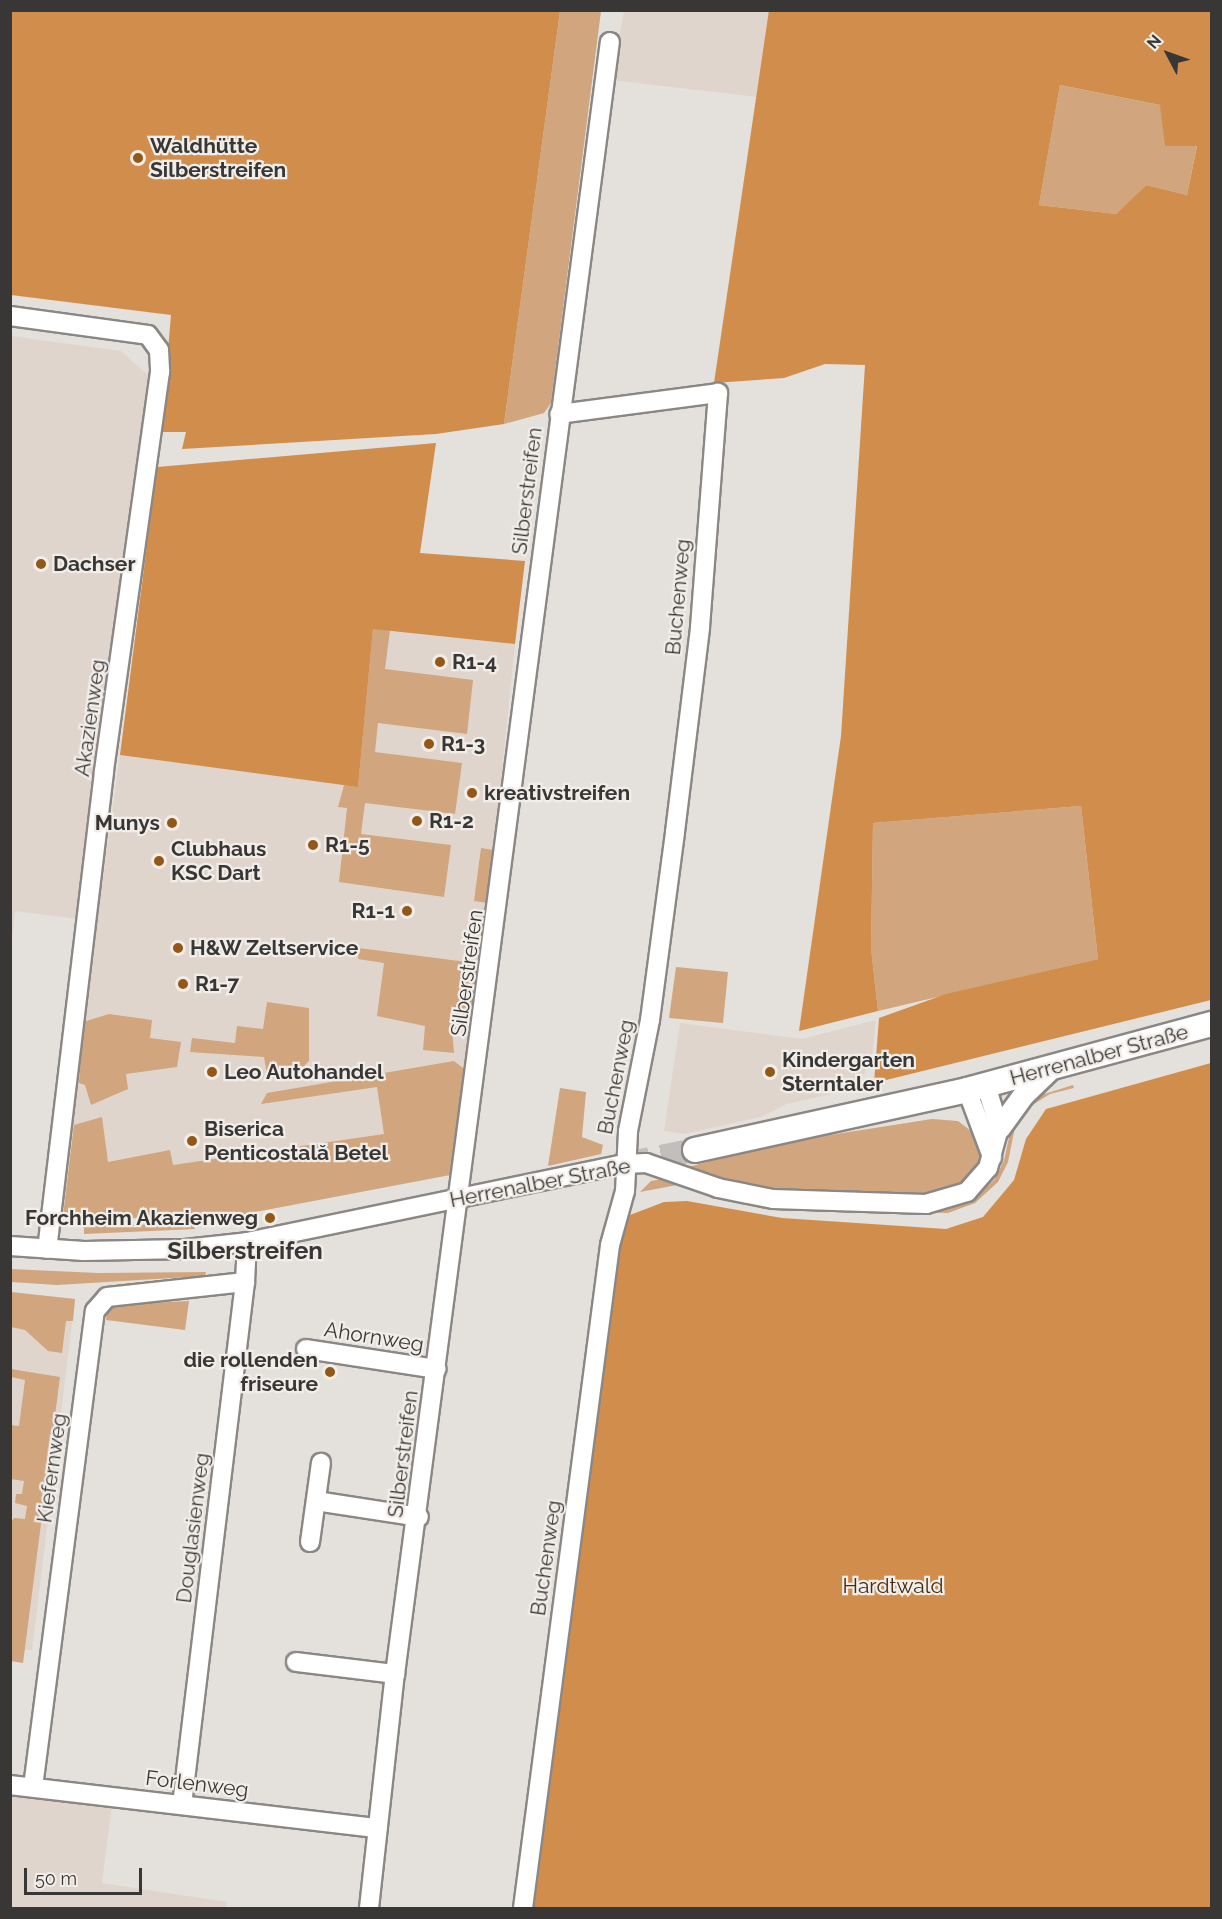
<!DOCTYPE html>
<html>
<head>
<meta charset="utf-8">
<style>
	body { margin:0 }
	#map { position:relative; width:1222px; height:1919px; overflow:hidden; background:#e4e0dc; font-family:Raleway,sans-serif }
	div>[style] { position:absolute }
	.built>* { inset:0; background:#e0d5cc }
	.green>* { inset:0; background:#d1a57d }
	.forest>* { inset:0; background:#d18d4c }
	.secondary-tunnel>* { height:24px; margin-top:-12px; transform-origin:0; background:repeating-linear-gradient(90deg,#c2bebb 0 24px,transparent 0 36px) }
	.roads { filter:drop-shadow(2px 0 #8b8784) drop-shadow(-2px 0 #8b8784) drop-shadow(0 2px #8b8784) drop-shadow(0 -2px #8b8784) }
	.minor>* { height:18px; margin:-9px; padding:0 9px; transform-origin:9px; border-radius:9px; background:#fff }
	.tertiary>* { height:21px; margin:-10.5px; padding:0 10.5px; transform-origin:10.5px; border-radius:10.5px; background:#fff }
	.secondary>* { height:24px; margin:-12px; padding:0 12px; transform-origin:12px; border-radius:12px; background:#fff }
	.dots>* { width:16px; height:16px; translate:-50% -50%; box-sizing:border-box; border:3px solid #f1ede9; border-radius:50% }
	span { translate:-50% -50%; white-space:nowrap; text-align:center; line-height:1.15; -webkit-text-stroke:4.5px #f1ede9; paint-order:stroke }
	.poi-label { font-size:21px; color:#393736; font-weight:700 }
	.left { translate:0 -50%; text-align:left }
	.right { translate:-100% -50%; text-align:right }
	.street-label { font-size:21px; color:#393736 }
	.park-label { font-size:21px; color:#482c10 }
	.quarter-label { font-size:24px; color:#393736; font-weight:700 }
	.frame { position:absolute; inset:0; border:12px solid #393736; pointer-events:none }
	.north { position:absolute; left:1138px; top:24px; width:60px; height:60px; -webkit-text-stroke:4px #f1ede9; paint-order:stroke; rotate:311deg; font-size:16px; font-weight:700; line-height:24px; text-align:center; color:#393736 }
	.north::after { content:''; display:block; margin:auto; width:21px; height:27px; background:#393736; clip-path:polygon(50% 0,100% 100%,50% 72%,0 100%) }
	.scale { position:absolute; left:24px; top:1868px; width:118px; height:27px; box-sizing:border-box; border:3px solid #393736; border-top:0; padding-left:8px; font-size:18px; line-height:21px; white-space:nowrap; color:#393736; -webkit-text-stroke:4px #f1ede9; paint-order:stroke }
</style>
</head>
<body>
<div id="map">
	<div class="built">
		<div style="clip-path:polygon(624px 11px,769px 11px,758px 97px,611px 80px)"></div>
		<div style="clip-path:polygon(11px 336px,121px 351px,150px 377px,86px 920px,15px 911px,11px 949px)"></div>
		<div style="clip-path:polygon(373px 628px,515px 644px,482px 964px,450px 1175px,240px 1215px,168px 1219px,63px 1216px,83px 1022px,120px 755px,344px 785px)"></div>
		<div style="clip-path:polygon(876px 1020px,872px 1056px,863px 1077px,849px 1090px,787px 1104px,761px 1117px,684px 1134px,664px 1131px,680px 1023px,802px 1039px)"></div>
		<div style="clip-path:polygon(11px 1292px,75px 1299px,32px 1650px,25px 1650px,23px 1663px,11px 1661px)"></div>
		<div style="clip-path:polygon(11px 1785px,113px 1797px,102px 1883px,227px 1902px,226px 1908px,11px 1908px)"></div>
	</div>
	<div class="green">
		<div style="clip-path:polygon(560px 11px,601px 11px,551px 403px,544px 413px,504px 424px)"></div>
		<div style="clip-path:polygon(1060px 85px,1160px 105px,1197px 145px,1187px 195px,1146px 185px,1116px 214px,1039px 205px)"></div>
		<div style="clip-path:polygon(373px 628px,390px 630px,385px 669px,473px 680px,467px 734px,378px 723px,375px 752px,462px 763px,455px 814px,365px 803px,361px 834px,451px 845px,444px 897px,339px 882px,347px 808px,338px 807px,344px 785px,358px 786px)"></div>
		<div style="clip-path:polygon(1081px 806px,1098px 959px,878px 1011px,871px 948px,873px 823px)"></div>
		<div style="clip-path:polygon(481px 848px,494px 850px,488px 903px,474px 901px)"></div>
		<div style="clip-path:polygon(359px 948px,482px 964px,474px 1020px,461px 1018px,459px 1030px,452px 1028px,454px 1053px,423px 1050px,425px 1026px,377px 1016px,384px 963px,358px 959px)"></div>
		<div style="clip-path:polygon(676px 967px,728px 972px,723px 1023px,669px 1018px)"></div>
		<div style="clip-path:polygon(267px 1002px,309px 1008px,309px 1061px,302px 1068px,267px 1074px,264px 1057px,190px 1052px,192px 1038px,235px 1043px,237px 1026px,263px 1029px)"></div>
		<div style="clip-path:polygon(109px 1014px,152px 1020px,150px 1038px,181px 1042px,177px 1067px,126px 1074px,128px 1089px,91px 1105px,85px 1085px,79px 1083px,83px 1022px)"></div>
		<div style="clip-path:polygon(454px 1061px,468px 1072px,450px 1175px,240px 1215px,168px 1219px,63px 1216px,74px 1125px,102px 1117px,108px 1162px,170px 1150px,173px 1165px,384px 1134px,377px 1087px,261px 1104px,267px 1093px)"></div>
		<div style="clip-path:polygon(1073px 1085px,1074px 1088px,1050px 1094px,1026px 1109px,1015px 1127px,1008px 1162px,998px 1182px,975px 1203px,948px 1213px,764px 1209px,677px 1185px,640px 1192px,651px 1181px,663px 1179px,908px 1211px,947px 1210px,974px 1199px,994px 1180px,1004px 1161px,1012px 1123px,1024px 1107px,1038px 1096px)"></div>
		<div style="clip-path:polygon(560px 1088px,586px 1092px,582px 1137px,603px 1145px,601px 1154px,548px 1166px)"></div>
		<div style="clip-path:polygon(932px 1119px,958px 1121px,971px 1131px,979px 1147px,979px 1161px,962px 1183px,921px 1198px,764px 1191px,729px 1183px,688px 1167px,785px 1142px)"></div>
		<div style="clip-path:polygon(166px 1224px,193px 1225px,195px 1229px,84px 1234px,84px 1226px)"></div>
		<div style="clip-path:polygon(10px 1269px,98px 1273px,206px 1272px,205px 1276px,57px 1285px,11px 1282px)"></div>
		<div style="clip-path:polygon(11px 1292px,75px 1299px,73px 1321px,66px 1321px,62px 1353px,48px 1351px,25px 1330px,11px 1327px)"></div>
		<div style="clip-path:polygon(189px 1301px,185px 1330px,106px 1320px,108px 1305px)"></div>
		<div style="clip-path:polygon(11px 1369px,60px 1377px,23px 1663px,11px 1661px,10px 1523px,14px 1518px,25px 1519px,27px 1506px,15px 1503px,16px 1494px,22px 1494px,24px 1481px,11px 1479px,10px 1425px,19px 1426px,25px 1380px,11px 1377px)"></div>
	</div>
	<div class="forest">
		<div style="clip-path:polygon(evenodd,769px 10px,1211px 11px,1211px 1000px,874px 1083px,879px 1018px,946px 994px,1098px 959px,1081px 806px,873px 823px,871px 948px,878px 1011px,799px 1031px,841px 736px,865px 365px,825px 364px,784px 378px,714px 383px,769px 10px,1060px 85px,1160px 105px,1165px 146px,1197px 146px,1187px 195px,1146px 185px,1116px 214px,1039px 205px,1060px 85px)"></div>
		<div style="clip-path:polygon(11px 11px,560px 11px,504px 424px,436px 434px,182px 449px,186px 432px,161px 432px,171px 315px,11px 295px)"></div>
		<div style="clip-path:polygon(436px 443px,420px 553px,525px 561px,515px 644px,373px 629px,358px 787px,120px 755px,157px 467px)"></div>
		<div style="clip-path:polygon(1211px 1063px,1211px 1908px,530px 1908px,616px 1246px,630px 1215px,664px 1202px,687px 1201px,782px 1218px,946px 1229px,983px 1217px,1014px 1180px,1026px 1139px,1046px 1109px)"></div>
	</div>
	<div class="secondary-tunnel">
		<div style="left:626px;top:1164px;width:70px;rotate:-11.5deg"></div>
	</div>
	<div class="roads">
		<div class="minor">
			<div style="left:10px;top:316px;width:139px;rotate:7.8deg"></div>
			<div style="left:148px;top:335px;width:19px;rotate:54deg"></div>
			<div style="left:159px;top:350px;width:22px;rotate:87deg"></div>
			<div style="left:160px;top:372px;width:404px;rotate:98deg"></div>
			<div style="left:104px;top:772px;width:480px;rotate:96.8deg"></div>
			<div style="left:967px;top:1090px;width:72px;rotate:69.5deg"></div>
			<div style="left:10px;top:1246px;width:74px;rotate:3.9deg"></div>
			<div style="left:84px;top:1251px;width:101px;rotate:-1.1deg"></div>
			<div style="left:185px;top:1249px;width:62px;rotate:-6.4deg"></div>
			<div style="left:247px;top:1242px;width:386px;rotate:-11.7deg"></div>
			<div style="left:625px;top:1164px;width:21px;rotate:-3deg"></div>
			<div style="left:646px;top:1163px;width:76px;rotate:19.1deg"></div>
			<div style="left:718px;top:1188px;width:56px;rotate:11.3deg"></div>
			<div style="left:773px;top:1199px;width:153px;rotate:1.9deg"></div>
			<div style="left:926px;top:1204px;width:43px;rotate:-16.3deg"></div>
			<div style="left:967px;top:1192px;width:32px;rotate:-49deg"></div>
			<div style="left:988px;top:1168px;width:41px;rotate:-74.6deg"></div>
			<div style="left:999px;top:1128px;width:45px;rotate:-106.8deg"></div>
			<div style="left:306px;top:1349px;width:132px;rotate:8.7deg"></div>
			<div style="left:316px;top:1501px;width:104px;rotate:8.8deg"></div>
			<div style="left:310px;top:1542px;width:80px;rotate:-82.1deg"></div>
			<div style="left:296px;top:1662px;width:100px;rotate:6.9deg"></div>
			<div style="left:10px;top:1785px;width:370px;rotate:6.7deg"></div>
			<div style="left:33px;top:1787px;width:480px;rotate:-82.6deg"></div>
			<div style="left:95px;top:1311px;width:18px;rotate:-49deg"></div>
			<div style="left:107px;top:1297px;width:139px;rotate:-6.2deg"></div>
			<div style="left:182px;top:1805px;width:527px;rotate:-83.13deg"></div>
			<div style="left:245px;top:1282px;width:40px;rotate:-87.1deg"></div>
			<div style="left:369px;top:1908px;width:235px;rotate:-83.7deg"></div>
			<div style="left:395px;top:1674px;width:1646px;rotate:-82.5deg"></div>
			<div style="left:523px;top:1908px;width:669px;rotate:-82.52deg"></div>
			<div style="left:610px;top:1245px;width:56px;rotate:-74.5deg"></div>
			<div style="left:625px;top:1191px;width:60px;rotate:-87.1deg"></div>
			<div style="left:628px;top:1131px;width:113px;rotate:-78.8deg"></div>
			<div style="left:650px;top:1020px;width:190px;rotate:-82.4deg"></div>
			<div style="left:675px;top:832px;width:207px;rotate:-83deg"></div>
			<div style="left:700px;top:627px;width:235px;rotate:-85.6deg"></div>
			<div style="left:718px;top:393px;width:160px;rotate:172.5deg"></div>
		</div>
		<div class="tertiary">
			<div style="left:999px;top:1128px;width:41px;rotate:-54deg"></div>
			<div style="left:1023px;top:1095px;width:39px;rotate:-44deg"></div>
		</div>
		<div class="secondary">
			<div style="left:695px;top:1150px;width:279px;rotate:-12.4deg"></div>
			<div style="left:967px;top:1090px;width:254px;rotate:-15.1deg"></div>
		</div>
	</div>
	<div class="dots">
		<div style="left:138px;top:158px;background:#935817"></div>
		<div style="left:41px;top:564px;background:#935817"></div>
		<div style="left:440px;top:662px;background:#935817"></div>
		<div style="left:429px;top:744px;background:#935817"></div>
		<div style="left:472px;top:793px;background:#935817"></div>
		<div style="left:417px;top:821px;background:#935817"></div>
		<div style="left:172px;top:823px;background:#935817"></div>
		<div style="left:313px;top:845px;background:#935817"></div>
		<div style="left:159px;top:861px;background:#935817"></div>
		<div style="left:407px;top:911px;background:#935817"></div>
		<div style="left:178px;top:948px;background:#935817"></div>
		<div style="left:183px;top:984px;background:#935817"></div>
		<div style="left:212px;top:1072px;background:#935817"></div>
		<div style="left:770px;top:1072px;background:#935817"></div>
		<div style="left:192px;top:1141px;background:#935817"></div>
		<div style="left:270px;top:1218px;background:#935817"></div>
		<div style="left:330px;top:1372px;background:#935817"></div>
	</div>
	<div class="poi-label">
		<span class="left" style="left:150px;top:158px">Waldhütte<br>Silberstreifen</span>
		<span class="left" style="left:53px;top:564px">Dachser</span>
		<span class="left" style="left:452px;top:662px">R1-4</span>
		<span class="left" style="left:441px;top:744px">R1-3</span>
		<span class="left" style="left:484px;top:793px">kreativstreifen</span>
		<span class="left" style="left:429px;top:821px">R1-2</span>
		<span class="right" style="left:160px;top:823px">Munys</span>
		<span class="left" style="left:325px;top:845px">R1-5</span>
		<span class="left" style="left:171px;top:861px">Clubhaus<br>KSC Dart</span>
		<span class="right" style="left:395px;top:911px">R1-1</span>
		<span class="left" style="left:190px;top:948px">H&amp;W Zeltservice</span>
		<span class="left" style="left:195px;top:984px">R1-7</span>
		<span class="left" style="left:782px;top:1072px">Kindergarten<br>Sterntaler</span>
		<span class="left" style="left:224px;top:1072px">Leo Autohandel</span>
		<span class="left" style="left:204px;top:1141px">Biserica<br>Penticostală Betel</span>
		<span class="right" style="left:258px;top:1218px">Forchheim Akazienweg</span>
		<span class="right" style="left:318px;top:1372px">die rollenden<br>friseure</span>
	</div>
	<div class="street-label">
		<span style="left:527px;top:491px;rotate:-83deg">Silberstreifen</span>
		<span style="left:678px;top:597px;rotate:-85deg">Buchenweg</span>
		<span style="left:90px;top:718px;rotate:-82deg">Akazienweg</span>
		<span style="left:467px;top:973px;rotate:-82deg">Silberstreifen</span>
		<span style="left:1099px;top:1055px;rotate:-15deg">Herrenalber Straße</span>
		<span style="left:616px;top:1077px;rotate:-79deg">Buchenweg</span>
		<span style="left:540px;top:1183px;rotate:-11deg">Herrenalber Straße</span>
		<span style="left:374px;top:1337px;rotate:9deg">Ahornweg</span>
		<span style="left:403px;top:1454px;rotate:-83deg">Silberstreifen</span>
		<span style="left:52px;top:1468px;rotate:-82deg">Kiefernweg</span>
		<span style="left:193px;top:1528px;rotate:-83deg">Douglasienweg</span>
		<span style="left:546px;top:1558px;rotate:-82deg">Buchenweg</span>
		<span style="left:197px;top:1784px;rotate:7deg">Forlenweg</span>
	</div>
	<div class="park-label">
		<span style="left:893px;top:1586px">Hardtwald</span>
	</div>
	<div class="quarter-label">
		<span style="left:245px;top:1251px">Silberstreifen</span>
	</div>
	<div class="frame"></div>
	<div class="north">N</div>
	<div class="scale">50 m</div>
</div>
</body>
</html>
